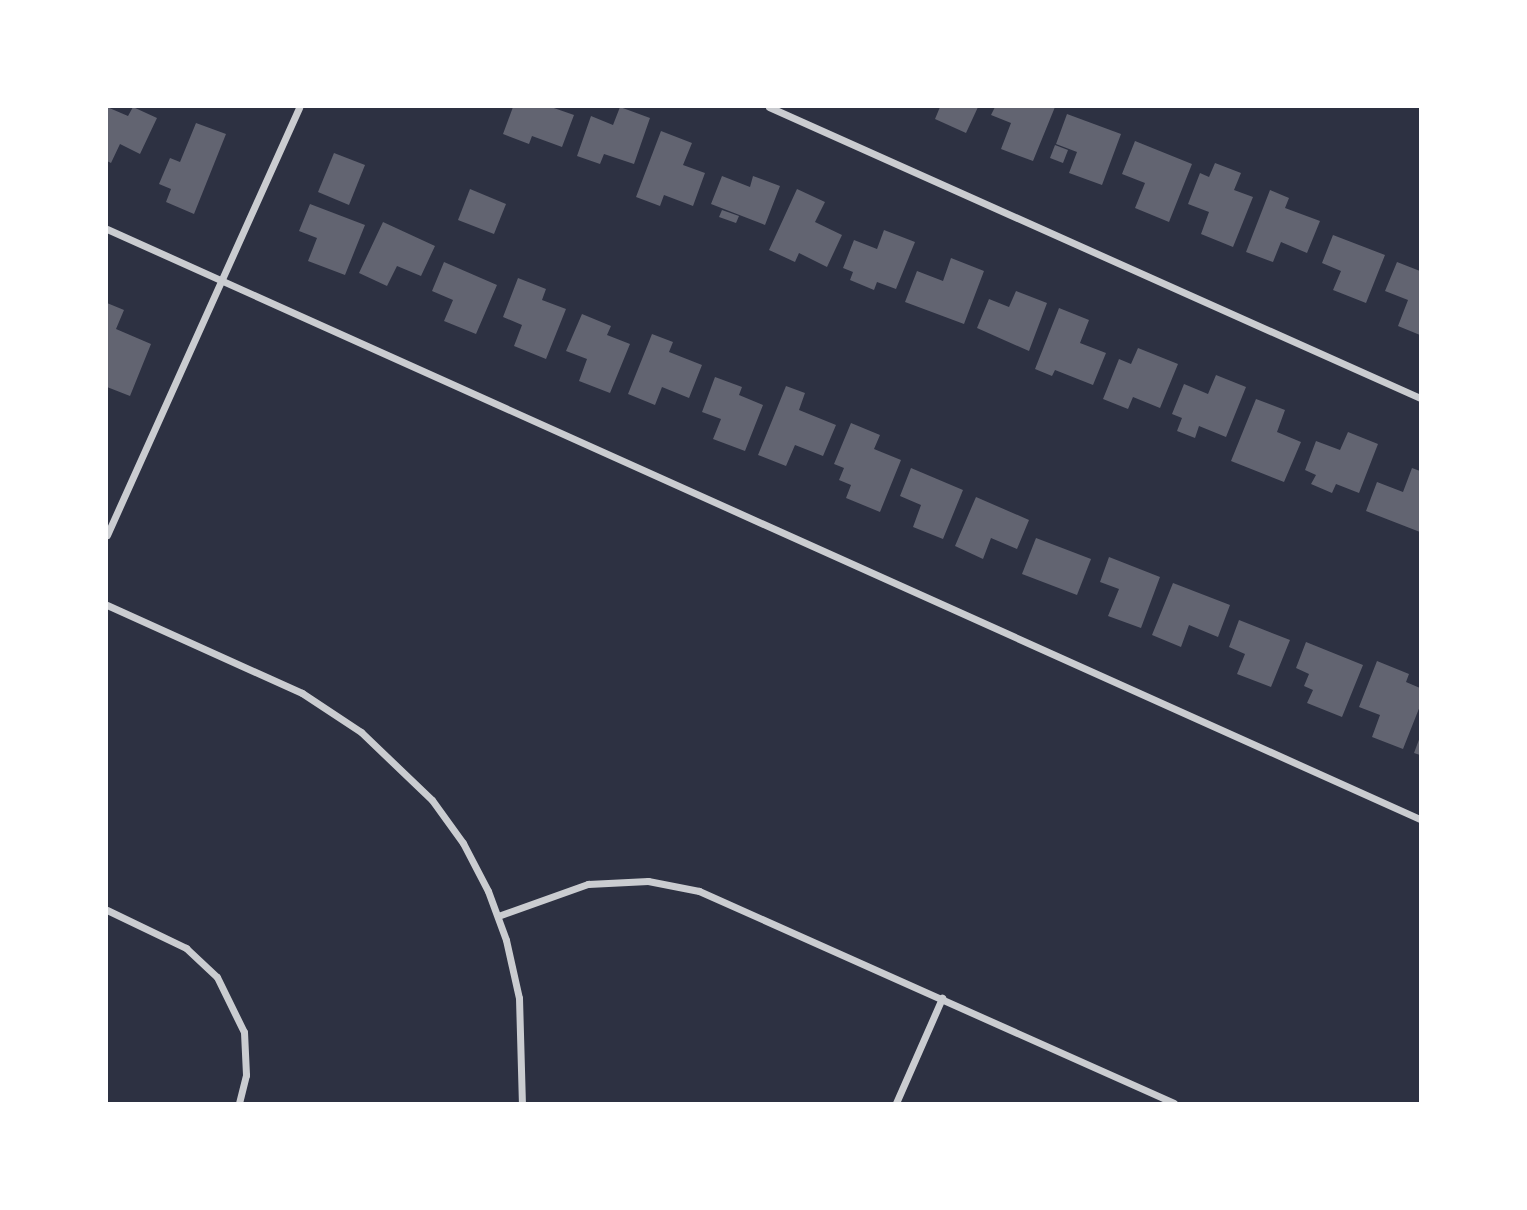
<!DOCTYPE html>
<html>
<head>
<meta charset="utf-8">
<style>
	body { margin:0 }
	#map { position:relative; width:1527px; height:1210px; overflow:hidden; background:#2d3142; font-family:"Golos Text",sans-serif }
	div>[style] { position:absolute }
	.building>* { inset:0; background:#626471 }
	.minor>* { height:7px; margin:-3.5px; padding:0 3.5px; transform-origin:3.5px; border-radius:3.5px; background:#caccd0 }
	span { translate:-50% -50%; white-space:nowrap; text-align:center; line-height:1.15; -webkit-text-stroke:5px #fff; paint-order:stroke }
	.frame { position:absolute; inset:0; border:108px solid #fff; pointer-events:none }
</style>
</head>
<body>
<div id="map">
	<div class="building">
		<div style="clip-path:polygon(107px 107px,128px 116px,133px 107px,157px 118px,140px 154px,120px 144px,111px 163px,107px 161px)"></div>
		<div style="clip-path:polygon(513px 107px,551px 107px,574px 115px,562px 147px,532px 136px,529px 144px,503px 134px)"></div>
		<div style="clip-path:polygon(620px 107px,650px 118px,634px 164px,604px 154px,600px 164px,577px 156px,591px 116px,613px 125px)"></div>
		<div style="clip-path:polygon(940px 107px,978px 107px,966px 133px,935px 119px)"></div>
		<div style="clip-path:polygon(995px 107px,1055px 107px,1033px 161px,1001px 149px,1011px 123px,991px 115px)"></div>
		<div style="clip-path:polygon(1067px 114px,1121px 134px,1102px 185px,1069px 173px,1077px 152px,1056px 144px)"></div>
		<div style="clip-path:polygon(196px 123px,226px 134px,194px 214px,166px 202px,171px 189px,159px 184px,170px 158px,180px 162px)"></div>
		<div style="clip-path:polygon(661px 131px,692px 143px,683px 165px,705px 173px,693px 206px,664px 195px,660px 206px,636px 197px)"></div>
		<div style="clip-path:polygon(1135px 141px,1192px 164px,1169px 222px,1135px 208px,1145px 183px,1122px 174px)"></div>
		<div style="clip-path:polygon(1055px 145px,1068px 150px,1063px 163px,1050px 158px)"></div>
		<div style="clip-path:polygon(334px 153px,365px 165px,349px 205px,318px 192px)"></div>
		<div style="clip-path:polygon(1215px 163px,1241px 173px,1234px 190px,1253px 197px,1233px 247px,1201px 234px,1209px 212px,1188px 204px,1200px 173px,1209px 177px)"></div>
		<div style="clip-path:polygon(722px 176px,750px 187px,753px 176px,780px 186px,765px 225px,711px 204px)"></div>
		<div style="clip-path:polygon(470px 189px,506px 204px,494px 234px,458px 220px)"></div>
		<div style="clip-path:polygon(797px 189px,825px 202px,815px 222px,842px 235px,827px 267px,799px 253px,795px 262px,769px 250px)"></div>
		<div style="clip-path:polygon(1270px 190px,1289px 198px,1285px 208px,1320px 221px,1307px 253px,1281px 242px,1273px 262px,1246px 252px)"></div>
		<div style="clip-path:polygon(310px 204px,365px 225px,345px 275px,308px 261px,317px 238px,299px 231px)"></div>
		<div style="clip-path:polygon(722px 210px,739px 216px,736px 223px,719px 217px)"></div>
		<div style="clip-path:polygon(383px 222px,435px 246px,421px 276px,397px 266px,387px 286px,359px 273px)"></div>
		<div style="clip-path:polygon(884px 230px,915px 242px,896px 289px,877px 282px,874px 290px,850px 280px,853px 272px,843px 268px,854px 240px,877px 249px)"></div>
		<div style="clip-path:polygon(1333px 235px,1385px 255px,1366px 303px,1333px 290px,1341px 271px,1322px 263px)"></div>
		<div style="clip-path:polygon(951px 258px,984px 271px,964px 324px,905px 302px,917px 271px,943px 281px)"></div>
		<div style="clip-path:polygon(444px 262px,497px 285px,476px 334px,444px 321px,453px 300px,432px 291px)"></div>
		<div style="clip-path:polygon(1397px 262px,1420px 271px,1420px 335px,1398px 326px,1408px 300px,1385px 291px)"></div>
		<div style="clip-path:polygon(518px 278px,546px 289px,542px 300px,566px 309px,546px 359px,514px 346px,522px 325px,503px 317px)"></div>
		<div style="clip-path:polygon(1016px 291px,1047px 303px,1029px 351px,977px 328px,989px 299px,1009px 307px)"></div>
		<div style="clip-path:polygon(107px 303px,124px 310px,116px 329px,151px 344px,130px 396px,107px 387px)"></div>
		<div style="clip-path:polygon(1059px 308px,1089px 320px,1080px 343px,1106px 353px,1093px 385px,1055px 370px,1052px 376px,1035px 369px)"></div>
		<div style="clip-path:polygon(582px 314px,611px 326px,607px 335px,630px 344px,610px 393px,579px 381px,587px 359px,566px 351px)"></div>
		<div style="clip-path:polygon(652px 334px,673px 342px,669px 352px,702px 365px,689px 398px,662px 387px,655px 405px,628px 394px)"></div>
		<div style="clip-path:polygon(1138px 348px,1178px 364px,1160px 408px,1133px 397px,1128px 409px,1103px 399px,1119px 359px,1131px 364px)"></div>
		<div style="clip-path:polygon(1216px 375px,1246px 387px,1226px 437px,1199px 426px,1195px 438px,1177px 431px,1182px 418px,1172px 414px,1184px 384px,1208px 394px)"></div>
		<div style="clip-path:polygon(715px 377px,742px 387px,739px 395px,763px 405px,745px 451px,713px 439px,721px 419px,702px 412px)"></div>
		<div style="clip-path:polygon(786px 386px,805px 393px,799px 410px,836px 425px,823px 456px,795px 445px,786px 466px,758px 455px)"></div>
		<div style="clip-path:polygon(1256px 399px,1285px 410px,1277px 432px,1301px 442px,1284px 482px,1231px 461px)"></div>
		<div style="clip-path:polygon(851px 423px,880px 435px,874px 449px,901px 460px,880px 512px,846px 498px,851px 485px,839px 480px,844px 468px,834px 464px)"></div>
		<div style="clip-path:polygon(1348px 432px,1378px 444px,1359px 493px,1336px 484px,1332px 493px,1311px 484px,1316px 475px,1305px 470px,1316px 441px,1340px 450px)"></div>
		<div style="clip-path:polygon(911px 468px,963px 490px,943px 539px,913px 527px,921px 505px,900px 496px)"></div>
		<div style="clip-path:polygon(1412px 468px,1420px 471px,1420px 532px,1366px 511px,1377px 482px,1403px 492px)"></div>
		<div style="clip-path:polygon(976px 497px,1029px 520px,1017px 549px,991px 538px,983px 559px,955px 546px)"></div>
		<div style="clip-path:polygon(1036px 538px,1091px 559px,1077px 595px,1022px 574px)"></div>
		<div style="clip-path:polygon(1109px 557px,1160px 577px,1141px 628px,1108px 616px,1119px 589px,1100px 582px)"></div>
		<div style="clip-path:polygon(1173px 583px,1230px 605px,1218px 637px,1189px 625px,1181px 647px,1152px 635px)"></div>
		<div style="clip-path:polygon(1239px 620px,1290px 640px,1271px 687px,1237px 674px,1245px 654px,1229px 647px)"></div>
		<div style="clip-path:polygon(1306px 642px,1363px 665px,1342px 717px,1307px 703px,1313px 690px,1304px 686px,1309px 674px,1296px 668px)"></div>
		<div style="clip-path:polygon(1377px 661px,1409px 674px,1406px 682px,1420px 688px,1420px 706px,1403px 749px,1372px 737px,1380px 715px,1359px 707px)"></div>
		<div style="clip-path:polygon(1420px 737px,1420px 755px,1414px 753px)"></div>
	</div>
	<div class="minor">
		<div style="left:769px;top:107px;width:713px;rotate:24.08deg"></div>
		<div style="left:107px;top:229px;width:1439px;rotate:24.2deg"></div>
		<div style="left:107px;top:535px;width:469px;rotate:-65.8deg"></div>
		<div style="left:107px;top:605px;width:214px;rotate:24.3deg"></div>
		<div style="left:302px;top:693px;width:71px;rotate:33.5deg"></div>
		<div style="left:361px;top:732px;width:98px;rotate:43.8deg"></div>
		<div style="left:432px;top:800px;width:53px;rotate:54.2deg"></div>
		<div style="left:463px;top:843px;width:54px;rotate:62.5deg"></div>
		<div style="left:488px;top:891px;width:52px;rotate:69.8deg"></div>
		<div style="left:506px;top:940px;width:59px;rotate:77.4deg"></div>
		<div style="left:519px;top:998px;width:105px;rotate:88.4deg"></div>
		<div style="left:107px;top:910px;width:88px;rotate:25.7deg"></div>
		<div style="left:186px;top:948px;width:42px;rotate:43.1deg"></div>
		<div style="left:217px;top:977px;width:61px;rotate:63.9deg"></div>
		<div style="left:244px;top:1032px;width:43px;rotate:87.3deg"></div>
		<div style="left:246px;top:1075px;width:29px;rotate:104deg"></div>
		<div style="left:498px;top:916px;width:96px;rotate:-19.6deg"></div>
		<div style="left:588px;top:884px;width:60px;rotate:-2.9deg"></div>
		<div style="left:648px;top:881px;width:52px;rotate:11.1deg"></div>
		<div style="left:699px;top:891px;width:520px;rotate:24.05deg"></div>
		<div style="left:896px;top:1103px;width:115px;rotate:-66.3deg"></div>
	</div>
	<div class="frame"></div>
</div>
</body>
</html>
